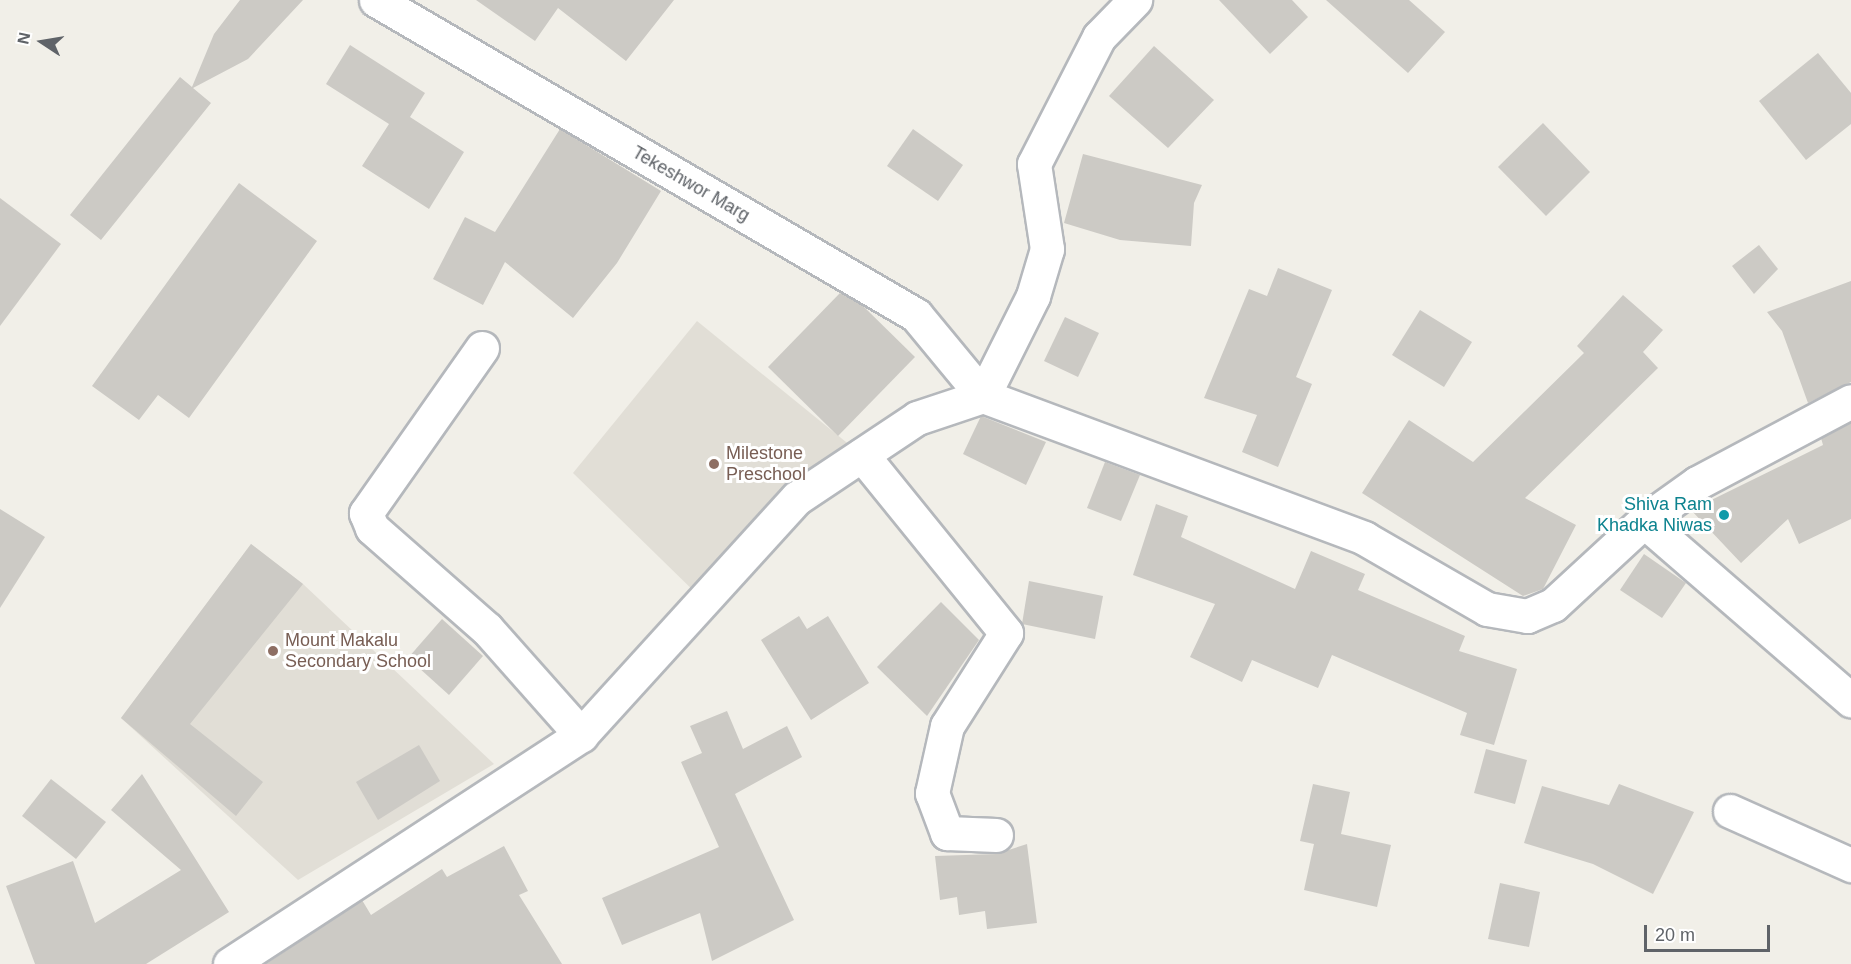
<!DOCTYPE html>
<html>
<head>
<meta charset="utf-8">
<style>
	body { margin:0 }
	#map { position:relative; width:1851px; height:964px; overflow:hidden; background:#f1efe8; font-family:Helvetica,sans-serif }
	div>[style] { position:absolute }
	.education>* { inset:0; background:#e1ded6 }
	.building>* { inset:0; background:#cccac5 }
	.roads { filter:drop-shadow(2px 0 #b5b8bc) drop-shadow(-2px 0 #b5b8bc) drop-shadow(0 2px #b5b8bc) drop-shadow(0 -2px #b5b8bc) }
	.minor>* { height:33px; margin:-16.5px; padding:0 16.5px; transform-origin:16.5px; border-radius:16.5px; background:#fff }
	.dots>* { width:16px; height:16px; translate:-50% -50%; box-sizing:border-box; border:3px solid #fff; border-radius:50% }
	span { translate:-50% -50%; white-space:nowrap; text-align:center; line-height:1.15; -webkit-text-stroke:6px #fff; paint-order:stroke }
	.street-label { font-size:18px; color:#5f6368 }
	.education-label { font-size:18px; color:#785e54 }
	.left { translate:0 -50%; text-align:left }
	.culture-label { font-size:18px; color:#0d838f }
	.right { translate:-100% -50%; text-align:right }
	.north { position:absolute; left:12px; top:12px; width:60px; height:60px; -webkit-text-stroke:4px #fff; paint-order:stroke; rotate:282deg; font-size:16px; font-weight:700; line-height:24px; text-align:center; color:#5f6368 }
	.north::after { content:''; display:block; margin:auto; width:21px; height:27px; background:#5f6368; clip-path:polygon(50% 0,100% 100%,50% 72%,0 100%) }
	.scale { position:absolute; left:1644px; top:925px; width:126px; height:27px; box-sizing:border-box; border:3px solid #5f6368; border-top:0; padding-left:8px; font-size:18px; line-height:21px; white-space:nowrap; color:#5f6368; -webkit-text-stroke:4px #fff; paint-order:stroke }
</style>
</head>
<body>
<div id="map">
	<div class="education">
		<div style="clip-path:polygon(697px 321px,862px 455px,704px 601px,573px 473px)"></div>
		<div style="clip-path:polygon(251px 544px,303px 584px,494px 764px,298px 880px,121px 718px)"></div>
	</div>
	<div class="building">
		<div style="clip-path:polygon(240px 0,303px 0,248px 59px,193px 88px,211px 103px,101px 240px,70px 215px,180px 77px,192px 87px,214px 34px)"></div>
		<div style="clip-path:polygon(476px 0,674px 0,626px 61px,558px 8px,535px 41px)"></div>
		<div style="clip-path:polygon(1219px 0,1292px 0,1308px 17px,1270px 54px)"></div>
		<div style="clip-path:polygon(1326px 0,1409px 0,1445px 32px,1408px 73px)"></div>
		<div style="clip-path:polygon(350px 45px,425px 93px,410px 117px,464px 152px,429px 209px,362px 166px,389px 124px,326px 84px)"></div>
		<div style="clip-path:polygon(1154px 46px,1214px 100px,1168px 148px,1109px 96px)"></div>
		<div style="clip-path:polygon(1818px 53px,1851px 93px,1851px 124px,1806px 160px,1759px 101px)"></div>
		<div style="clip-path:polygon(1543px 123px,1590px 172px,1546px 216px,1498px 167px)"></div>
		<div style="clip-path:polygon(560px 129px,661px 191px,617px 263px,573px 318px,505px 262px,483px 305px,433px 279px,465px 217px,495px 232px)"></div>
		<div style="clip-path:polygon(913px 129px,963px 165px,938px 201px,887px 166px)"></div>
		<div style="clip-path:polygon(1083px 154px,1202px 185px,1194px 203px,1191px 246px,1120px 240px,1064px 223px)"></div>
		<div style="clip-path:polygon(239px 183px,317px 241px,189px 418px,158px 395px,139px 420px,92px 386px)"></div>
		<div style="clip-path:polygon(0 198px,61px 244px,0 326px)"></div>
		<div style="clip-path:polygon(1759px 245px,1778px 269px,1754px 294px,1732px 266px)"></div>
		<div style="clip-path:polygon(1278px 268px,1332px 290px,1296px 377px,1312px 384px,1278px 467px,1242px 452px,1257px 415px,1204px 398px,1249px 289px,1267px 296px)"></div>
		<div style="clip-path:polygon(1851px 281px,1851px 382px,1808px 403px,1782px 331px,1767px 312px)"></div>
		<div style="clip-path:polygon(840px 293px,862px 305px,915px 357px,838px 436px,768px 367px)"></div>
		<div style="clip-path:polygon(1623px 295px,1663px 330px,1643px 352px,1658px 368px,1525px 498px,1576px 525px,1543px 589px,1523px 596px,1362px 493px,1409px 420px,1473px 462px,1584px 353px,1577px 346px)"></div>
		<div style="clip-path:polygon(1420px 310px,1472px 342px,1444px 387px,1392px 355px)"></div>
		<div style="clip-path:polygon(1065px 317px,1099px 333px,1078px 377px,1044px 361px)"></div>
		<div style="clip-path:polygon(981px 416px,1046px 442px,1026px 485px,963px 454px)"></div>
		<div style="clip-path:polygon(1851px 422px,1851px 519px,1799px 544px,1788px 519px,1741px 563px,1691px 510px,1823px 445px,1821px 438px)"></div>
		<div style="clip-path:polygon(1105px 462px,1140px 475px,1121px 521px,1087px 508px)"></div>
		<div style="clip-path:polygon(1156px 504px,1188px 516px,1181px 537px,1295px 589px,1311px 551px,1365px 574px,1358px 590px,1465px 636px,1459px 651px,1517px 669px,1494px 745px,1460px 735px,1467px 713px,1332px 655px,1318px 688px,1252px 660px,1242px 682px,1190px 657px,1215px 604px,1133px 575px)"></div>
		<div style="clip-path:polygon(0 509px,45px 537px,0 608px)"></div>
		<div style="clip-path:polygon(251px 544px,303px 584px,190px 724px,263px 782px,236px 816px,121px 718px)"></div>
		<div style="clip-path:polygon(1644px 554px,1686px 583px,1662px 618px,1620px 590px)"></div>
		<div style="clip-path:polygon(1029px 581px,1103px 596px,1095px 639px,1022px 624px)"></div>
		<div style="clip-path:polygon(941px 602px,979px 640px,927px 716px,877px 667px)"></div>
		<div style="clip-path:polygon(799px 616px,807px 629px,828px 616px,869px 683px,811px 720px,761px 640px)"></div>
		<div style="clip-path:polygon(442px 619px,483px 656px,449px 695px,408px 658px)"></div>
		<div style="clip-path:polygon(727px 711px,743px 749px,787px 726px,802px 757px,735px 794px,794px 920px,712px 961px,700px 913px,622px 945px,602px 898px,719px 847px,681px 762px,702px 753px,690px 726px)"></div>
		<div style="clip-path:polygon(419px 745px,440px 781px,378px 820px,356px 782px)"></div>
		<div style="clip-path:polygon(1486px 749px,1527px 760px,1515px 804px,1474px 793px)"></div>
		<div style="clip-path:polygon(142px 774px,229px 912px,146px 964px,35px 964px,6px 886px,73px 861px,95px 923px,181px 870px,111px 810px)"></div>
		<div style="clip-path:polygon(51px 779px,106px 822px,76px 859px,22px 816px)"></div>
		<div style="clip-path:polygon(1313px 784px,1350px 792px,1341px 834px,1391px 845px,1377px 907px,1304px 890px,1314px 844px,1300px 841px)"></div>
		<div style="clip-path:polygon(1619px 784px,1694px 812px,1653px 894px,1593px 864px,1524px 843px,1542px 786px,1609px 805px)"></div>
		<div style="clip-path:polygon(1027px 844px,1037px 923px,987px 929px,985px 911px,959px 915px,957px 897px,940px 900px,935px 856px,996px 854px)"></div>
		<div style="clip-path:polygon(504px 846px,528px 891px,519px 895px,562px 964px,266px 964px,362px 900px,371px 915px,442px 869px,447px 877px)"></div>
		<div style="clip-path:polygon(1500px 883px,1540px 892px,1529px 947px,1488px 939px)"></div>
	</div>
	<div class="roads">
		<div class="minor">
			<div style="left:376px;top:0;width:625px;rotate:30.26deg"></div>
			<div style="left:916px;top:315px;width:105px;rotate:50.4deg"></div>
			<div style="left:482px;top:348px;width:202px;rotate:125.1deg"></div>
			<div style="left:366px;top:513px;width:16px;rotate:68deg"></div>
			<div style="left:372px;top:528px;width:153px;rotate:41.3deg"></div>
			<div style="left:487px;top:629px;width:142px;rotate:48.4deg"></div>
			<div style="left:983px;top:396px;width:112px;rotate:-63.4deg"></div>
			<div style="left:1033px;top:296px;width:49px;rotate:-73.4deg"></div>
			<div style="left:1047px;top:249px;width:86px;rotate:-98.7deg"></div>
			<div style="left:1034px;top:164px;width:143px;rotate:-62.9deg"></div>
			<div style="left:1099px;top:37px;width:52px;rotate:-45.8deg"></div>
			<div style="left:862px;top:455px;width:229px;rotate:51deg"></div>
			<div style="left:1006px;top:633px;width:110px;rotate:122.4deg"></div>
			<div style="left:947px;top:726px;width:69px;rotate:102.6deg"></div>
			<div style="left:932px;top:793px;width:43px;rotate:69.4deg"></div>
			<div style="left:947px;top:833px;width:49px;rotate:2.3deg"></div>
			<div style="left:1644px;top:521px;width:274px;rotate:40.9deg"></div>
			<div style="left:1730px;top:811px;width:133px;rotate:24.1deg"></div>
			<div style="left:230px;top:964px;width:419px;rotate:-33.1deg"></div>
			<div style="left:581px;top:735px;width:321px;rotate:-47.7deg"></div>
			<div style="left:797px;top:498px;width:144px;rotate:-33.7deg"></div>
			<div style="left:917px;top:418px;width:70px;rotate:-18.4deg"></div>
			<div style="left:983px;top:396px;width:407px;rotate:20.4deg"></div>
			<div style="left:1364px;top:538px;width:142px;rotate:30deg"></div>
			<div style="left:1487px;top:609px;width:41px;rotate:9.9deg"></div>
			<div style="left:1527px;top:616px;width:28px;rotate:-23deg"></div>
			<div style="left:1553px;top:605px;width:124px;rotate:-42.7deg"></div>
			<div style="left:1644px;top:521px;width:65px;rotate:-35.6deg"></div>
			<div style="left:1697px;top:483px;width:174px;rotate:-28deg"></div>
		</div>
	</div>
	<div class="dots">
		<div style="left:714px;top:464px;background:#8d6e63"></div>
		<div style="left:1724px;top:515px;background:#0f9aa8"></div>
		<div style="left:273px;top:651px;background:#8d6e63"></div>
	</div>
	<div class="street-label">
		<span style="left:691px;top:184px;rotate:30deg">Tekeshwor Marg</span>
	</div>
	<div class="education-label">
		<span class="left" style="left:726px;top:464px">Milestone<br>Preschool</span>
		<span class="left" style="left:285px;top:651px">Mount Makalu<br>Secondary School</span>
	</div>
	<div class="culture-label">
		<span class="right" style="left:1712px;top:515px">Shiva Ram<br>Khadka Niwas</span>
	</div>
	<div class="north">N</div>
	<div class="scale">20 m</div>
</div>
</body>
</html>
